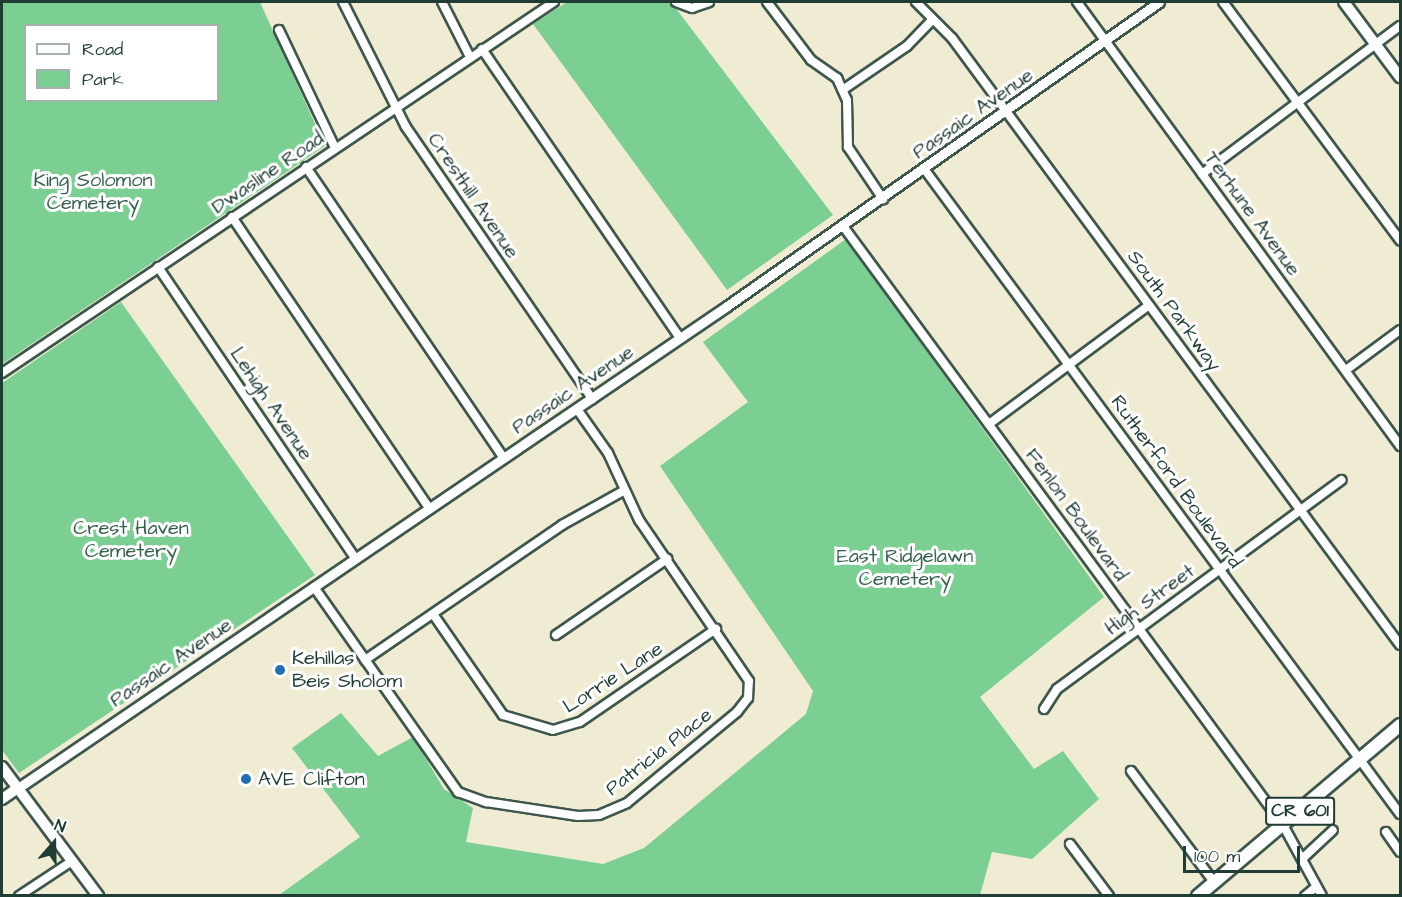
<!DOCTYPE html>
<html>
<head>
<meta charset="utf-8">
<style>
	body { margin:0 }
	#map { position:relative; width:1402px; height:897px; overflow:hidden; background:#f0ecd4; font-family:"Architects Daughter",sans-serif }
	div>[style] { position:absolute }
	.green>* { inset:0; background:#7bcf92 }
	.roads { filter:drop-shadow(2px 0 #3e574c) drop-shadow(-2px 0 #3e574c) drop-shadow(0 2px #3e574c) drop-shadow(0 -2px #3e574c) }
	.minor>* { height:8px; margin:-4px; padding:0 4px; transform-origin:4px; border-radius:4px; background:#fff }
	.tertiary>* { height:9px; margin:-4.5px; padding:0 4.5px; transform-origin:4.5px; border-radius:4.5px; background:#fff }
	.secondary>* { height:10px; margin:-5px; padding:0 5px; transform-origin:5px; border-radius:5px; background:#fff }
	.primary>* { height:12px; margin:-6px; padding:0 6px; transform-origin:6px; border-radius:6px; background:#fff }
	.dots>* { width:16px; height:16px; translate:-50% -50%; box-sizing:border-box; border:3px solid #fff; border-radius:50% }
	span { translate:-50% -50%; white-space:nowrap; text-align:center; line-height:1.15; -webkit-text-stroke:6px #fff; paint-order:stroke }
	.shield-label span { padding:2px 4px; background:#fff; border:2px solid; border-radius:4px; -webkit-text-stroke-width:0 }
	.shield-label { font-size:18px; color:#1f3d34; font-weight:700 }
	.street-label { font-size:20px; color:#1f3d34 }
	.park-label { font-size:20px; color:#36624c }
	.poi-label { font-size:20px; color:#1f3d34 }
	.left { translate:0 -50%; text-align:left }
	.frame { position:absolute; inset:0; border:3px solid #1f3d34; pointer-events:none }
	.legend { position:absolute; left:24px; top:24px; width:195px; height:78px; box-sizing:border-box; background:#fff; border:2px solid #a5b1ae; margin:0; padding:8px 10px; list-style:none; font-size:18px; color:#1f3d34 }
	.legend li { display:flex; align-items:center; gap:12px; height:30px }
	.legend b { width:30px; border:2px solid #a5b1ae }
	.north { position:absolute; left:24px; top:813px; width:60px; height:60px; -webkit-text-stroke:4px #fff; paint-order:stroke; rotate:20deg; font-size:16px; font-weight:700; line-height:24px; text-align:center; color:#1f3d34 }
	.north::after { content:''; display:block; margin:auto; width:21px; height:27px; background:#1f3d34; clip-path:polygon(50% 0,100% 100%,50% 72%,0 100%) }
	.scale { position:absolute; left:1183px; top:846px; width:117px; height:27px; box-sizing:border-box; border:3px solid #1f3d34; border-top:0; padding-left:8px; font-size:18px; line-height:21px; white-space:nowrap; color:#1f3d34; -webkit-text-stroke:4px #fff; paint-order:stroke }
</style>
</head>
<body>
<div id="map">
	<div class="green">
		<div style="clip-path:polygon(evenodd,2px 2px,260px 2px,325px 146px,2px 364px,2px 2px,26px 26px,218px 26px,218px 100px,26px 100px,26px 26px)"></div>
		<div style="clip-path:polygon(567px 2px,671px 2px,833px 215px,727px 290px,533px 24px)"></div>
		<div style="clip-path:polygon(846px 239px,1104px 597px,980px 697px,1034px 769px,1063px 751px,1099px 799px,1032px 859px,992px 852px,980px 895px,279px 895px,360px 837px,292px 748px,341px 713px,378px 756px,413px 737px,444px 789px,473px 808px,466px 842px,603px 864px,644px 848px,806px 714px,813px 691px,660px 466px,748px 402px,703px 342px)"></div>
		<div style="clip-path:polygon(121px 302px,315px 575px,19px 773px,2px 750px,2px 383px)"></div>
	</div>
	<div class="roads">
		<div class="minor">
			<div style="left:343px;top:2px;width:140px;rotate:63.3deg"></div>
			<div style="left:406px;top:127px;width:330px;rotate:55.6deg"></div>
			<div style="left:442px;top:2px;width:62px;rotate:63deg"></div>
			<div style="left:676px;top:2px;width:17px;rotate:21deg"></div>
			<div style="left:692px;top:8px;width:18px;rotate:-19deg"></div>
			<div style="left:767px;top:2px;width:73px;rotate:52.8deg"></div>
			<div style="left:811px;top:60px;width:32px;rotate:35deg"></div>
			<div style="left:837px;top:78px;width:24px;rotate:66deg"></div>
			<div style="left:847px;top:100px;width:47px;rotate:88.8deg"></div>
			<div style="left:848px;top:147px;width:63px;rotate:56.1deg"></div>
			<div style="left:916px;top:2px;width:51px;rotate:45deg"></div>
			<div style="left:952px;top:38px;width:754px;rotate:53.57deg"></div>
			<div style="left:1077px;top:2px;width:549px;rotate:53.96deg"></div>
			<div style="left:1223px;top:2px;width:297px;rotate:53.4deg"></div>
			<div style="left:279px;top:30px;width:131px;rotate:64.6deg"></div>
			<div style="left:482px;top:49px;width:350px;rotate:55.6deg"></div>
			<div style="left:844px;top:89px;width:76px;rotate:-34.3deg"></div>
			<div style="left:907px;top:46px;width:36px;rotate:-46deg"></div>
			<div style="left:306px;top:167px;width:352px;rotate:55.8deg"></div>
			<div style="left:925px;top:170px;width:800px;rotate:53.59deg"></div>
			<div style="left:1202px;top:174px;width:247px;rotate:-36.8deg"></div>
			<div style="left:232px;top:217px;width:353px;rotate:55.9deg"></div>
			<div style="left:843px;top:226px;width:743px;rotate:53.7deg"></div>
			<div style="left:1283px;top:825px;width:81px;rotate:61.2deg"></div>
			<div style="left:158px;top:267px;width:353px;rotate:55.9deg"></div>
			<div style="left:1346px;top:370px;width:67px;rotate:-36.5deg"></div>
			<div style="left:2px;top:373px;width:665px;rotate:-33.91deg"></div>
			<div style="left:989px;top:424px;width:199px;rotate:-36.6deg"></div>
			<div style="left:314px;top:587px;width:251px;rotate:54.9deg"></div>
			<div style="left:458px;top:792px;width:30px;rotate:20deg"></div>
			<div style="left:486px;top:802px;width:93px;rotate:8.7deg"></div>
			<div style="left:578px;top:816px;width:21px;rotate:-3deg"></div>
			<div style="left:599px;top:815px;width:30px;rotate:-23deg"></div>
			<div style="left:627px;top:803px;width:143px;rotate:-39.6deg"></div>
			<div style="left:737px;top:712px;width:18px;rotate:-52deg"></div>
			<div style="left:748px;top:698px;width:17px;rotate:-87deg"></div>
			<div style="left:749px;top:681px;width:195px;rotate:-124.3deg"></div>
			<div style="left:639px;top:520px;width:74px;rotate:-114.8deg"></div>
			<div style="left:608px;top:453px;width:54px;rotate:-125.2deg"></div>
			<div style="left:433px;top:614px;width:123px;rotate:55.3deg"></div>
			<div style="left:503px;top:715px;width:52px;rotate:16.7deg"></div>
			<div style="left:553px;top:730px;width:28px;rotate:-17deg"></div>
			<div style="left:580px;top:722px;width:165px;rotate:-34.4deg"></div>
			<div style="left:556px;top:635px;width:135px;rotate:-34.4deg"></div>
			<div style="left:365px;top:660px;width:239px;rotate:-34.4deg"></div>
			<div style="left:562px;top:525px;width:70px;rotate:-29.1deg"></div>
			<div style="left:1044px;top:709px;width:24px;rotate:-57deg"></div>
			<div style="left:1057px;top:689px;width:353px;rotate:-36.3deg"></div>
			<div style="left:1131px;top:771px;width:139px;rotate:53.2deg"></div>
			<div style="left:1386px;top:832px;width:24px;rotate:55deg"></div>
			<div style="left:1070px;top:844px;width:65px;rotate:53.1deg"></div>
			<div style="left:1302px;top:859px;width:42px;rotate:-43.1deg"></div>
			<div style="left:19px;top:896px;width:64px;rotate:-33.4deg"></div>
			<div style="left:1305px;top:896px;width:14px;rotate:-39deg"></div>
		</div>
		<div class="tertiary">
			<div style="left:18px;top:788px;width:857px;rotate:-34.21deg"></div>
			<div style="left:727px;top:306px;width:528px;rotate:-35.13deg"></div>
		</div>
		<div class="secondary">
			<div style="left:1344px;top:2px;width:94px;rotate:53.3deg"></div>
			<div style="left:2px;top:767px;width:161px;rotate:53.3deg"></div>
			<div style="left:2px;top:799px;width:19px;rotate:-35deg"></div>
		</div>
		<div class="primary">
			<div style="left:1198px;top:896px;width:265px;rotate:-40.2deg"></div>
		</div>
	</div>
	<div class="dots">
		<div style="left:280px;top:670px;background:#1f6fb2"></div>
		<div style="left:246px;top:779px;background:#1f6fb2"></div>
	</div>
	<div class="shield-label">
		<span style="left:1300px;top:811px">CR 601</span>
	</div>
	<div class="street-label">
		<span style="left:973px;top:114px;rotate:-35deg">Passaic Avenue</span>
		<span style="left:268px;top:173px;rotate:-34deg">Dwasline Road</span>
		<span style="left:473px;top:196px;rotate:56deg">Cresthill Avenue</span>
		<span style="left:1252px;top:214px;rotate:54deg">Terhune Avenue</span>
		<span style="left:1174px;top:311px;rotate:54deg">South Parkway</span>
		<span style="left:573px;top:390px;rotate:-34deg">Passaic Avenue</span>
		<span style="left:271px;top:404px;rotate:56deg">Lehigh Avenue</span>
		<span style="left:1176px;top:482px;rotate:54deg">Rutherford Boulevard</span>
		<span style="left:1076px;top:515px;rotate:54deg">Fenlon Boulevard</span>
		<span style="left:1150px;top:600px;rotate:-36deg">High Street</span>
		<span style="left:171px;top:663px;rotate:-34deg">Passaic Avenue</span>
		<span style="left:613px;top:678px;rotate:-33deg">Lorrie Lane</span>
		<span style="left:659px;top:752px;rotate:-38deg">Patricia Place</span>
	</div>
	<div class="park-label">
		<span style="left:93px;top:192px">King Solomon<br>Cemetery</span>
		<span style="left:131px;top:540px">Crest Haven<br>Cemetery</span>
		<span style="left:905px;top:568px">East Ridgelawn<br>Cemetery</span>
	</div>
	<div class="poi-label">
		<span class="left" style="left:292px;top:670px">Kehillas<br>Beis Sholom</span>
		<span class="left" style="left:258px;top:779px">AVE Clifton</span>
	</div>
	<div class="frame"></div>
	<ul class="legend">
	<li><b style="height:8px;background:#fff"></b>Road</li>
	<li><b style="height:16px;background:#7bcf92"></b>Park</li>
	</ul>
	<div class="north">N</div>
	<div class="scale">100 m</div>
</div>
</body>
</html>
